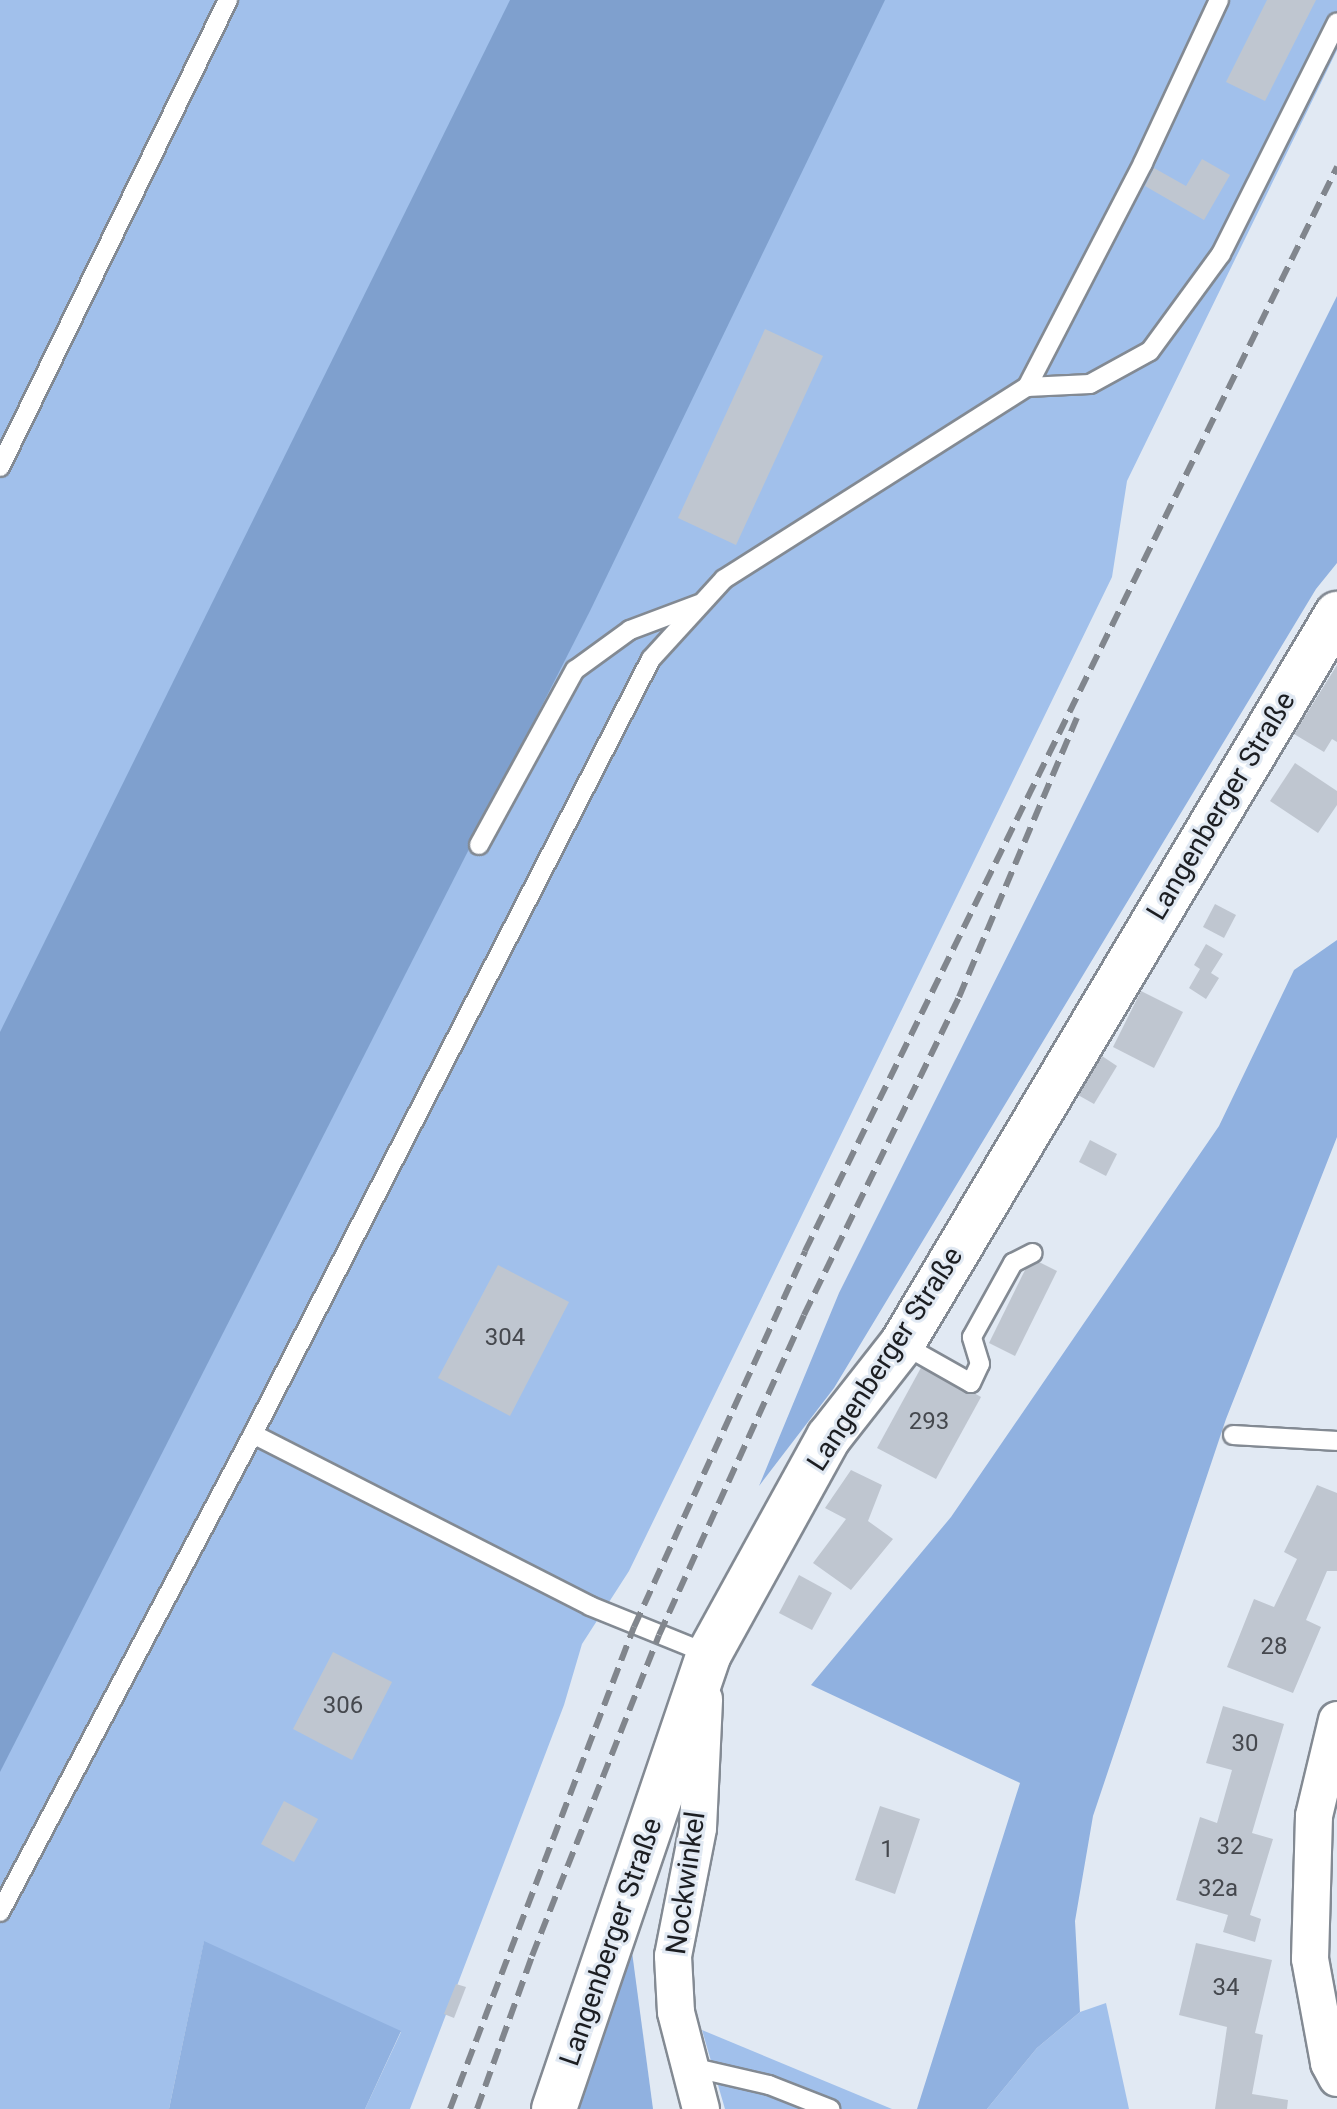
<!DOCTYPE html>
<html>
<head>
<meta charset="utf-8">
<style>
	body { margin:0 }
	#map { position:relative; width:1337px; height:2109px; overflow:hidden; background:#e1e9f3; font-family:Roboto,sans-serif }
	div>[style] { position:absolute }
	.green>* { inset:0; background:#a1c0eb }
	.forest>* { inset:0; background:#90b1e0 }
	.water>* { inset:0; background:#7fa0ce }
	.building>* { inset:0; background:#bfc6d0 }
	.roads { filter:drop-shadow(2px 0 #838a93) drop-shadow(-2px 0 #838a93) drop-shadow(0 2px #838a93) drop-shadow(0 -2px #838a93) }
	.service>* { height:18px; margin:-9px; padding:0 9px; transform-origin:9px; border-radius:9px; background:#fff }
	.minor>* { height:36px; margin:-18px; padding:0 18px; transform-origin:18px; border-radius:18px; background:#fff }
	.secondary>* { height:44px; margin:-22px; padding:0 22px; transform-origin:22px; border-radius:22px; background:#fff }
	.rail>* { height:6px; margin-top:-3px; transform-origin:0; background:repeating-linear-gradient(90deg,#81868d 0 16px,transparent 0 24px) }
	span { translate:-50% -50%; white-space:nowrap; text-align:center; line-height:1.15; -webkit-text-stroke:6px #e1e9f3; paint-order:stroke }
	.number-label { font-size:24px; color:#45484e }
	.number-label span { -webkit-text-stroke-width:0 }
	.street-label { font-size:28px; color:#1c1e22 }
</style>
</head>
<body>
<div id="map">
	<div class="green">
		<div style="clip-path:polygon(0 0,1337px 0,1337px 50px,1127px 481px,1112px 577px,629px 1571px,582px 1644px,564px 1705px,410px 2109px,365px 2109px,401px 2032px,204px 1942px,169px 2109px,0 2109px)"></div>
		<div style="clip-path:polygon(1106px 2003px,1129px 2109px,987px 2109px,1037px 2048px,1080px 2012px)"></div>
		<div style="clip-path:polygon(702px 2030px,892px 2109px,725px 2109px)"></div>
	</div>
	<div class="forest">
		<div style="clip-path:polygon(1337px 296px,1337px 563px,1316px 589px,834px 1388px,759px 1486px,839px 1293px)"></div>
		<div style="clip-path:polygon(1337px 940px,1337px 1137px,1226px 1419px,1093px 1816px,1075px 1921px,1080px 2012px,1037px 2048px,987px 2109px,917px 2109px,1020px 1783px,811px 1685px,951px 1517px,1219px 1126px,1294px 970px)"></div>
		<div style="clip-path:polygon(204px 1941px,401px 2031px,365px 2109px,169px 2109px)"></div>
		<div style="clip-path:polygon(632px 1952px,653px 2109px,575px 2109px)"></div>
	</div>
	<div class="water">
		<div style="clip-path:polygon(510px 0,885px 0,590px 611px,0 1772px,0 1032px)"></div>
	</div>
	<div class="building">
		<div style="clip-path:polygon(1267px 0,1316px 0,1265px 101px,1226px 82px)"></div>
		<div style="clip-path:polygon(1202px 159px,1230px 175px,1204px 220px,1145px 186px,1154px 168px,1186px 186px)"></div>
		<div style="clip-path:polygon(765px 329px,823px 356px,736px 545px,678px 518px)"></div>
		<div style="clip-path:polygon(1337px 665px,1337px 742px,1332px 739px,1324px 752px,1294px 734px)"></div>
		<div style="clip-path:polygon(1295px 763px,1337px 791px,1337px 805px,1318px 833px,1270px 801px)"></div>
		<div style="clip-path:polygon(1215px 904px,1236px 915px,1224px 938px,1203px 927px)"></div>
		<div style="clip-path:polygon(1206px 944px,1223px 954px,1211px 973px,1219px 978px,1206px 999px,1189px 988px,1200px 969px,1194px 965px)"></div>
		<div style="clip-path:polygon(1141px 991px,1183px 1012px,1154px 1068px,1113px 1047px)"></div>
		<div style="clip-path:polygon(1102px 1056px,1117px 1066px,1094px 1104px,1078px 1095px)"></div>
		<div style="clip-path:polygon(1090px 1140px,1117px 1154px,1106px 1176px,1079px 1162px)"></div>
		<div style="clip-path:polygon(1031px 1258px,1057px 1271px,1015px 1356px,989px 1343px)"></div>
		<div style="clip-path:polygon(498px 1265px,569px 1302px,510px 1416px,438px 1378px)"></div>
		<div style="clip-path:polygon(923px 1364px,981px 1397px,936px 1479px,877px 1448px)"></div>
		<div style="clip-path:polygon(851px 1470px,882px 1485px,868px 1521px,893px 1539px,851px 1590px,813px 1563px,846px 1519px,825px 1508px)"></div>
		<div style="clip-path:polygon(1317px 1485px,1337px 1493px,1337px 1571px,1327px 1571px,1306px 1620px,1321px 1627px,1293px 1693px,1227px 1667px,1254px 1599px,1274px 1607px,1297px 1559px,1284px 1552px)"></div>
		<div style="clip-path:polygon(799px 1575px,832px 1593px,812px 1630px,779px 1613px)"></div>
		<div style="clip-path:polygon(333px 1652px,392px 1682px,352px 1760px,293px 1729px)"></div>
		<div style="clip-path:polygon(1223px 1706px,1284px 1724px,1252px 1833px,1273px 1839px,1250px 1915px,1261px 1919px,1255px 1942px,1223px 1932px,1228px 1915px,1176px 1900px,1200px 1817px,1217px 1823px,1232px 1770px,1206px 1763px)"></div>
		<div style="clip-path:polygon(284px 1801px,318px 1819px,294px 1862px,261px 1844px)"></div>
		<div style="clip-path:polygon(880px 1806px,920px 1819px,895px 1894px,855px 1880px)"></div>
		<div style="clip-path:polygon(1196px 1943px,1272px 1960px,1255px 2033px,1263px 2035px,1252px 2094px,1288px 2100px,1287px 2109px,1215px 2109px,1227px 2027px,1179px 2015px)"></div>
		<div style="clip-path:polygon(456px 1984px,466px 1987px,454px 2018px,444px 2014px)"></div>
	</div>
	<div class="roads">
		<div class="service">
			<div style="left:1027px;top:387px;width:63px;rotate:-2.7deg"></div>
			<div style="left:1090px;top:384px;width:68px;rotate:-28.8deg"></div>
			<div style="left:1150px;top:351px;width:120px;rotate:-53.8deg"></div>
			<div style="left:1221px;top:254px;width:259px;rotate:-63.4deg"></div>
			<div style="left:0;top:467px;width:520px;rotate:-63.98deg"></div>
			<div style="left:479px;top:845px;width:200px;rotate:-61.3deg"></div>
			<div style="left:575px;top:670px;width:68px;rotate:-36deg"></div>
			<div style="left:630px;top:630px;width:74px;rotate:-20.6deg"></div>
			<div style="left:902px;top:1344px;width:79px;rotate:29.5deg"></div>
			<div style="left:971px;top:1383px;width:21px;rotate:-65deg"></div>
			<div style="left:980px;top:1364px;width:28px;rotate:-107deg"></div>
			<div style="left:972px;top:1337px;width:85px;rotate:-61deg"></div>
			<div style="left:1013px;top:1263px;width:22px;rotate:-27deg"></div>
			<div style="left:253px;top:1434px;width:378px;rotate:27deg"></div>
			<div style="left:590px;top:1606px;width:128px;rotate:22deg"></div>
			<div style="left:1233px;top:1435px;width:104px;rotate:3.3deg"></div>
			<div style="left:0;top:1912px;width:541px;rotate:-62.11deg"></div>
			<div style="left:253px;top:1434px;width:871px;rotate:-62.82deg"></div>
			<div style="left:651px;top:659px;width:108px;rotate:-47.6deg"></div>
			<div style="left:724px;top:579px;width:359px;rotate:-32.4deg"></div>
			<div style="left:1027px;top:387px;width:252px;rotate:-62.6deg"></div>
			<div style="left:1143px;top:163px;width:180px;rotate:-65deg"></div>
			<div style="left:691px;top:2067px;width:80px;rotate:13deg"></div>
			<div style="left:769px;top:2085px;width:66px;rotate:21.5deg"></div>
		</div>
		<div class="minor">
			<div style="left:1337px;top:1720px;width:99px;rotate:103.5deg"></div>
			<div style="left:1314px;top:1816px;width:143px;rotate:91.6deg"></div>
			<div style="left:1310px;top:1959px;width:106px;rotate:79.6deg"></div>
			<div style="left:1329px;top:2063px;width:17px;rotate:62deg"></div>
			<div style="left:701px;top:2109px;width:100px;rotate:-104.5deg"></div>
			<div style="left:676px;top:2012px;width:56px;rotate:-93.1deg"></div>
			<div style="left:673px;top:1956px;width:130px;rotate:-78.9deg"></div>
			<div style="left:698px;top:1828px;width:129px;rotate:-87.3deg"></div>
		</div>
		<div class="secondary">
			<div style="left:554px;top:2109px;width:481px;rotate:-71.2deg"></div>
			<div style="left:709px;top:1654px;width:248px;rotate:-61.1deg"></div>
			<div style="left:829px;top:1437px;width:118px;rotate:-51.9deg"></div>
			<div style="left:902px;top:1344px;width:850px;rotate:-59.21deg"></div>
		</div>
	</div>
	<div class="rail">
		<div style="left:450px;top:2109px;width:516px;rotate:-69.11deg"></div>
		<div style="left:634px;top:1627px;width:413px;rotate:-65.5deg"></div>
		<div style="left:805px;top:1251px;width:1208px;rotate:-63.86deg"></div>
		<div style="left:477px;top:2109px;width:163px;rotate:-70.2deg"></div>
		<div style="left:532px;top:1956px;width:345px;rotate:-68.4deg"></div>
		<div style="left:659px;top:1635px;width:351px;rotate:-65.6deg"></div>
		<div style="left:804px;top:1315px;width:354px;rotate:-64deg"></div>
		<div style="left:959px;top:997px;width:303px;rotate:-67.1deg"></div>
	</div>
	<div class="number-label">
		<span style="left:505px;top:1338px">304</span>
		<span style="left:929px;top:1422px">293</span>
		<span style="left:1274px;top:1647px">28</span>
		<span style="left:343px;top:1706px">306</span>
		<span style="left:1245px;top:1744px">30</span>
		<span style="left:1230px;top:1847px">32</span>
		<span style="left:887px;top:1850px">1</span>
		<span style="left:1218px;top:1889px">32a</span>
		<span style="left:1226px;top:1988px">34</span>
	</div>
	<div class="street-label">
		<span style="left:1221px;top:806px;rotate:-59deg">Langenberger Straße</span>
		<span style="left:885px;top:1359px;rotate:-57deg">Langenberger Straße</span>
		<span style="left:686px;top:1883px;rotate:-82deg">Nockwinkel</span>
		<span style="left:611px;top:1942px;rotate:-71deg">Langenberger Straße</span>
	</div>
</div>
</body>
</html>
